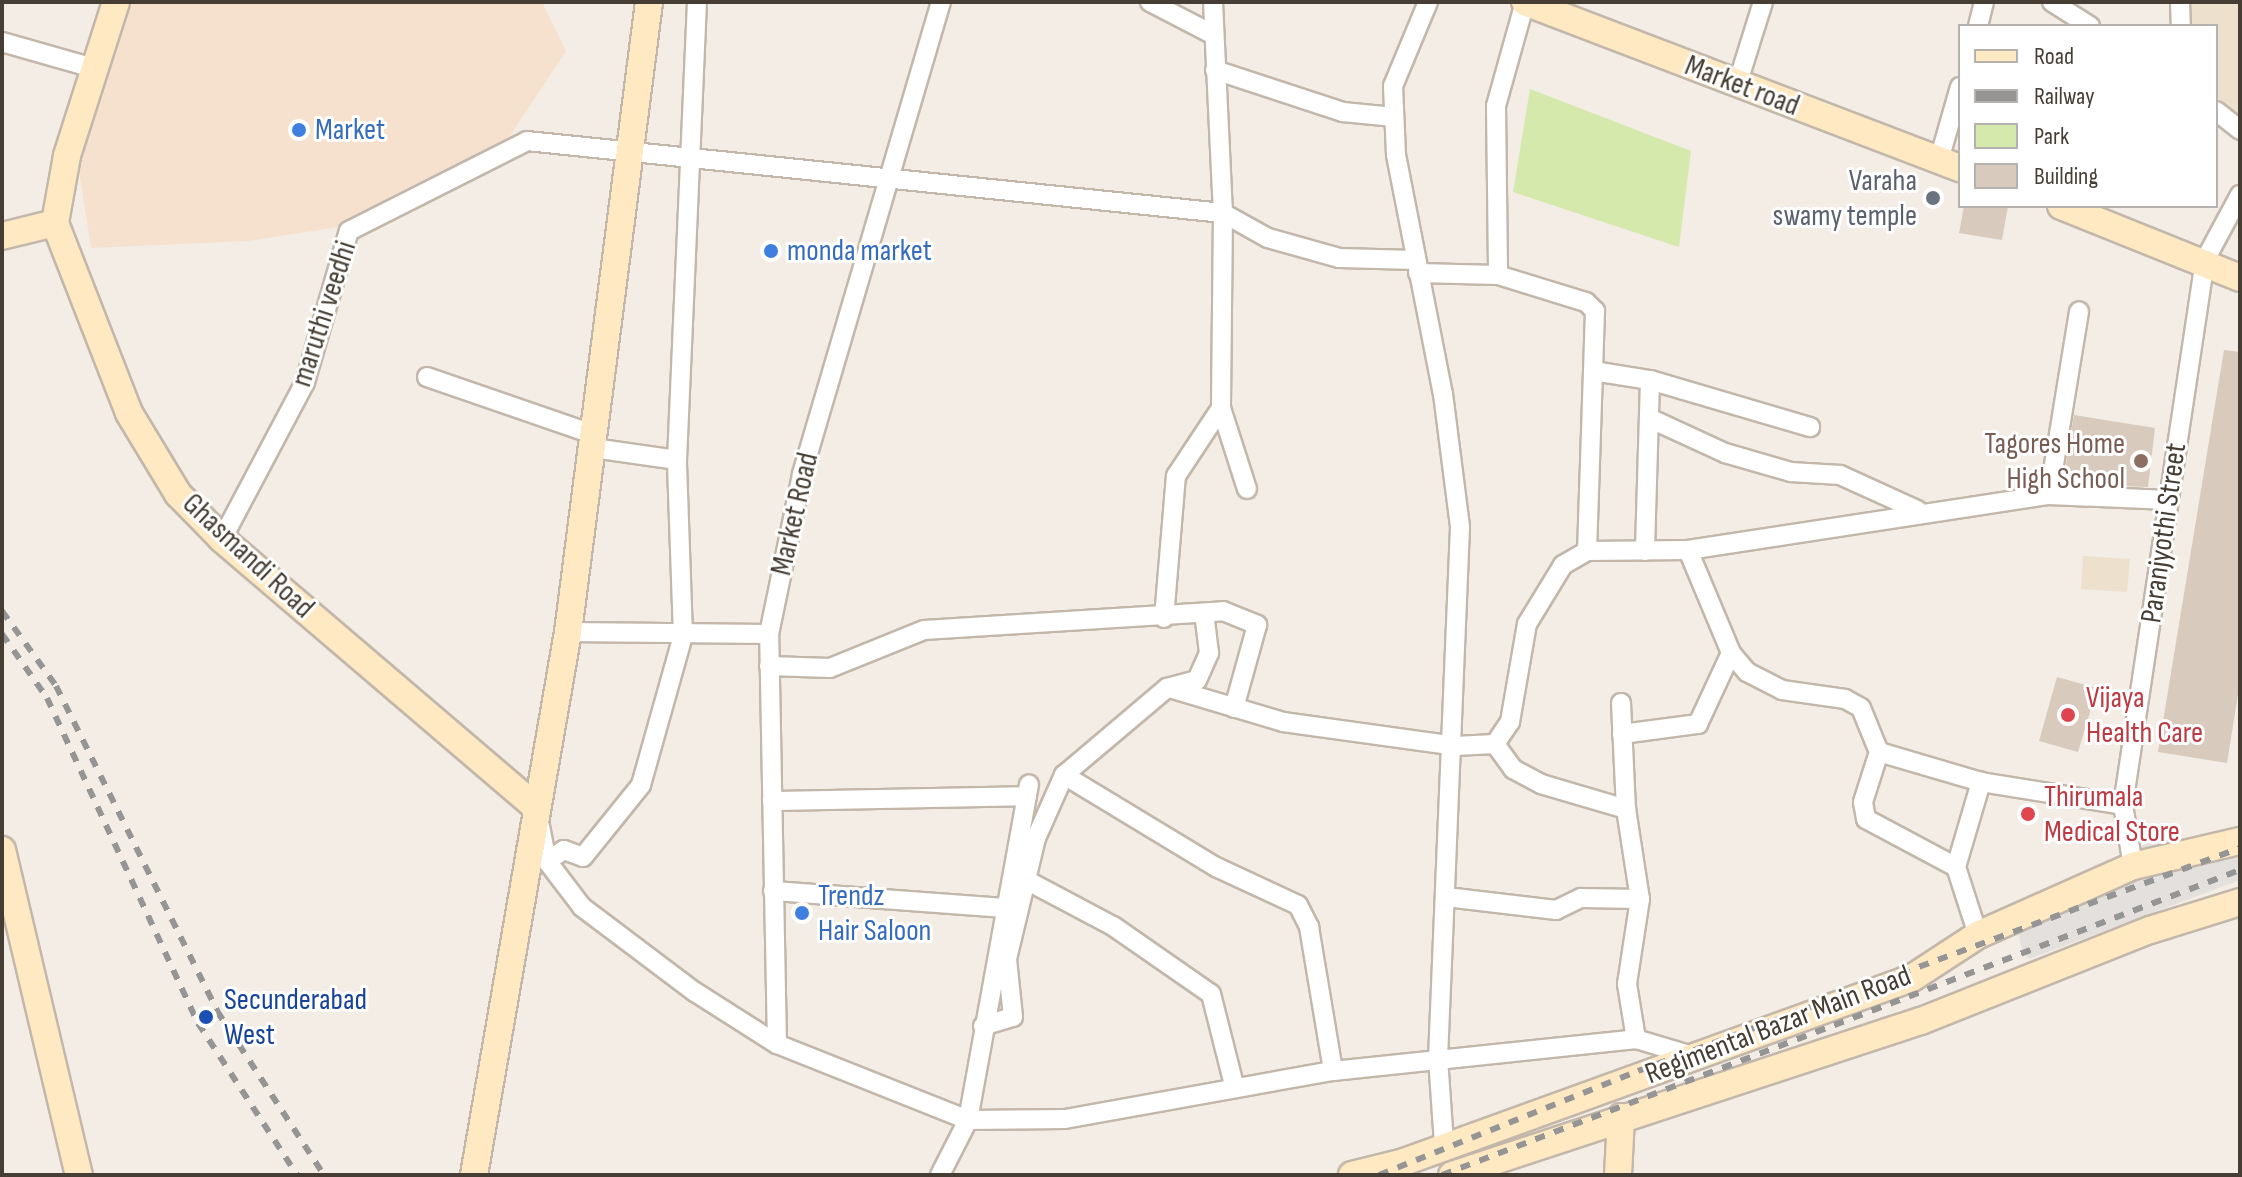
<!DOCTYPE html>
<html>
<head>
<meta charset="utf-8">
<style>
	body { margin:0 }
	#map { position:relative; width:2242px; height:1177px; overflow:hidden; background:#f3ede5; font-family:"Sofia Sans Condensed",sans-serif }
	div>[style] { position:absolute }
	.commercial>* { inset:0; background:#f6e1cf }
	.education>* { inset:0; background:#ede1ce }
	.green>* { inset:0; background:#d5e9ac }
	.parking>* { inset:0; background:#e4e0dd }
	.building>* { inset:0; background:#d8cabd }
	.roads { filter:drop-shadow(2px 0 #c2b7aa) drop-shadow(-2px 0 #c2b7aa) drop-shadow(0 2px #c2b7aa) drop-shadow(0 -2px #c2b7aa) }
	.street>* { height:18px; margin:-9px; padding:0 9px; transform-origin:9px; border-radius:9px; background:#fff }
	.secondary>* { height:26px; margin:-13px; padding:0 13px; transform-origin:13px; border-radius:13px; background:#ffe9c3 }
	.rail>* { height:6px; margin-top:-3px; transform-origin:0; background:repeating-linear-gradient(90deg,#959595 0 10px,transparent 0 20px) }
	.dots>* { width:22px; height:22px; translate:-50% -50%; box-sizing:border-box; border:4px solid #fff; border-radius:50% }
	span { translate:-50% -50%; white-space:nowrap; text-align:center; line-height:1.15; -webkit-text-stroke:6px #fff; paint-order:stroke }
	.street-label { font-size:30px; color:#463d34 }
	.shop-label { font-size:30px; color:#366cbe }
	.left { translate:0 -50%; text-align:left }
	.worship-label { font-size:30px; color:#5b616d }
	.right { translate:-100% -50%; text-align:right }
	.education-label { font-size:30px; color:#785e54 }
	.health-label { font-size:30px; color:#be3a42 }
	.transit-label { font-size:30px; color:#164399 }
	.frame { position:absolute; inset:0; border:4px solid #463d34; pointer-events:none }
	.legend { position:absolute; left:1958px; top:24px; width:260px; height:184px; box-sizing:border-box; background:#fff; border:2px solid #b5b1ae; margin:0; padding:10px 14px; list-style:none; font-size:24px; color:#463d34 }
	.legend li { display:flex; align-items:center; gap:16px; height:40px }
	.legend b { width:40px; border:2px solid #b5b1ae }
</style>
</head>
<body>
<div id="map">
	<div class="commercial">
		<div style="clip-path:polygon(126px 2px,542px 2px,566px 51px,506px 142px,346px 226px,248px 241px,91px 248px,79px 171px,85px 117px)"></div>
	</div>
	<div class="education">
		<div style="clip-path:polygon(2180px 2px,2240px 2px,2240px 119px,2216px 96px,2216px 26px,2179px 26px)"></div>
		<div style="clip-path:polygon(2083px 556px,2130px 559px,2127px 592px,2081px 589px)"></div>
	</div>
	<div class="green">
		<div style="clip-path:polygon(1530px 89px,1691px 151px,1679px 247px,1513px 192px)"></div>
	</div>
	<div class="parking">
		<div style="clip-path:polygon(2240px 836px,2240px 880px,2029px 959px,2021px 947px,2018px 928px,2029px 906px,2151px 841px)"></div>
	</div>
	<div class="building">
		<div style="clip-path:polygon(1964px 206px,2008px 206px,2002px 240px,1959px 233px)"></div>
		<div style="clip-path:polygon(2224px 350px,2240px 352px,2240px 682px,2227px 763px,2158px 752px)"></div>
		<div style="clip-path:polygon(2074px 415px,2155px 428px,2148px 487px,2063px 484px)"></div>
		<div style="clip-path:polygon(2057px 677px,2097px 688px,2078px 752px,2039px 741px)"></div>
	</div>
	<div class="roads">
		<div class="street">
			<div style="left:1150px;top:2px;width:70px;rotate:27.3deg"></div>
			<div style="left:1213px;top:2px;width:211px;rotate:87.3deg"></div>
			<div style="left:1223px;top:213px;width:195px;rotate:90.6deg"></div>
			<div style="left:1221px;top:408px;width:85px;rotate:72.2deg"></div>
			<div style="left:1428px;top:2px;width:91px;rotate:112.6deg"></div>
			<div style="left:1393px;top:86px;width:69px;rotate:87.5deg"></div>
			<div style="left:1396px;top:155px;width:244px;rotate:78.9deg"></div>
			<div style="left:1443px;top:394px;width:134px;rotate:82.7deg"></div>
			<div style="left:1460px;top:527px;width:531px;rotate:92.37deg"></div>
			<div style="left:1438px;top:1058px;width:86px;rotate:86deg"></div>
			<div style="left:1525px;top:2px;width:108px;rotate:105.6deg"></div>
			<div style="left:1496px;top:106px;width:169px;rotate:89.3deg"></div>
			<div style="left:1498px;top:275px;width:92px;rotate:17.1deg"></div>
			<div style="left:1586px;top:302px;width:13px;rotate:45deg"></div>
			<div style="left:1595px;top:311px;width:240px;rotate:91.9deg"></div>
			<div style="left:1587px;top:551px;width:101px;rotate:-0.6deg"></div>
			<div style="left:1688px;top:550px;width:365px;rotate:-8.7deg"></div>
			<div style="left:2049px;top:495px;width:120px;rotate:2.4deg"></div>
			<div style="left:2052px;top:2px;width:45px;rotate:32.3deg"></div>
			<div style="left:2180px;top:2px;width:24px;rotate:88deg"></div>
			<div style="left:1978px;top:26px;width:25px;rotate:-76deg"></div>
			<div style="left:2px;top:42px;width:95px;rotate:15.9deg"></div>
			<div style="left:1215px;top:70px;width:135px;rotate:18.2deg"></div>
			<div style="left:1343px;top:112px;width:51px;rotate:5.6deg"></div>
			<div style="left:1737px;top:85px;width:87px;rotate:-72.6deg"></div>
			<div style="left:2216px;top:111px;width:31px;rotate:38deg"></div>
			<div style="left:1939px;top:160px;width:76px;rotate:-74deg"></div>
			<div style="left:1418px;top:273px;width:80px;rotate:1.4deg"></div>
			<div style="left:1593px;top:371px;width:58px;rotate:9deg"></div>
			<div style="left:1650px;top:380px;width:171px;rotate:91.7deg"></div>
			<div style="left:427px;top:377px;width:178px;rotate:19deg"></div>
			<div style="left:1650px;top:380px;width:167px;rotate:16.4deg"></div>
			<div style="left:1649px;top:418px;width:84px;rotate:24.7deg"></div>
			<div style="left:1725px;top:453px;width:69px;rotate:16.1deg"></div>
			<div style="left:1791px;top:472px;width:49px;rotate:3.5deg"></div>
			<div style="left:1840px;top:475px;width:85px;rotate:24.4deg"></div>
			<div style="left:593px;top:448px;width:85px;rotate:8.1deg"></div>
			<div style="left:2049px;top:495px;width:186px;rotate:-80.7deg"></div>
			<div style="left:222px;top:539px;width:178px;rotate:-62.1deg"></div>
			<div style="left:305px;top:382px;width:157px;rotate:-73.8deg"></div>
			<div style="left:349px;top:231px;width:199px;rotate:-26.8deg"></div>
			<div style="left:527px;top:141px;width:700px;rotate:5.91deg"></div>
			<div style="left:1223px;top:213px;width:51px;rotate:29.1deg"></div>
			<div style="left:1268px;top:238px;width:74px;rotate:15.7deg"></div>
			<div style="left:1339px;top:258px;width:77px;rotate:1.5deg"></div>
			<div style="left:1688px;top:550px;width:112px;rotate:67.3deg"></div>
			<div style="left:1731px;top:653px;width:25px;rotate:50deg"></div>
			<div style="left:1747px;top:672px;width:39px;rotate:27deg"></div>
			<div style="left:1782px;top:690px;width:64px;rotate:8.1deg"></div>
			<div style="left:1845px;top:699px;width:18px;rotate:29deg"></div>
			<div style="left:1861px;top:708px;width:48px;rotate:67.8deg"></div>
			<div style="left:1164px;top:618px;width:143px;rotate:-85.2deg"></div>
			<div style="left:1176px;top:476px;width:82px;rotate:-56.5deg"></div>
			<div style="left:568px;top:632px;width:201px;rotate:0.6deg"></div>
			<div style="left:769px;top:666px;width:61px;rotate:1.9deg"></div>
			<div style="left:830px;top:668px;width:101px;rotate:-22deg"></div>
			<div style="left:924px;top:630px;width:300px;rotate:-3.6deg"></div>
			<div style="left:1223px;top:611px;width:37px;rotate:22deg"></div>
			<div style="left:1257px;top:625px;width:86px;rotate:105.5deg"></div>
			<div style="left:1169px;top:688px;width:119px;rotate:16.6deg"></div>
			<div style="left:1283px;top:722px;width:174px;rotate:7.9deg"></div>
			<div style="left:1455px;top:746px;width:40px;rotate:-2.9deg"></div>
			<div style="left:1621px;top:703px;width:106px;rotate:87.3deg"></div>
			<div style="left:1622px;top:734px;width:77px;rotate:-7.5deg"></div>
			<div style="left:1698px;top:724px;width:78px;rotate:-65.1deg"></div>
			<div style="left:1495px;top:744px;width:31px;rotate:54deg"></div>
			<div style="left:1513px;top:769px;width:32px;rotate:28deg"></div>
			<div style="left:1541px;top:784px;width:89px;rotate:16.4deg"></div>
			<div style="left:1626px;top:809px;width:91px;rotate:81.2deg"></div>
			<div style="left:1640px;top:899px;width:86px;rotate:98.7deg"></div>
			<div style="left:1627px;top:984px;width:56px;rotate:80.7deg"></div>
			<div style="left:1495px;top:744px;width:27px;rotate:-56deg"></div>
			<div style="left:1510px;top:722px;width:99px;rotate:-80.2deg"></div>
			<div style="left:1527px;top:624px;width:69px;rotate:-58.6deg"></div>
			<div style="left:1563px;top:565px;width:28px;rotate:-30deg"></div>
			<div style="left:1064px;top:775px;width:178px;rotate:31.2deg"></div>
			<div style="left:1216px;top:867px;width:90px;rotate:24.9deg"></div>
			<div style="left:1298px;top:905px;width:25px;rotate:63deg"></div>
			<div style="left:1309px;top:927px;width:146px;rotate:80.5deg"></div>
			<div style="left:772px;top:801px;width:255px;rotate:-1.1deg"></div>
			<div style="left:540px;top:826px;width:36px;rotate:79deg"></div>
			<div style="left:547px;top:861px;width:58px;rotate:52.7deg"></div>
			<div style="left:582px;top:907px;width:141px;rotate:37deg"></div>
			<div style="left:695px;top:992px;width:97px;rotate:32.4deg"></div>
			<div style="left:777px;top:1044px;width:206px;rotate:21.7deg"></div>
			<div style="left:968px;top:1120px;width:97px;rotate:-0.6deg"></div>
			<div style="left:1065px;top:1119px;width:272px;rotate:-10.2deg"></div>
			<div style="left:1333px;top:1071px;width:305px;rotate:-6deg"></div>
			<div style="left:1636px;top:1039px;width:63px;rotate:16.7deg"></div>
			<div style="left:547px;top:861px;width:20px;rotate:-33deg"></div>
			<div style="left:564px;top:850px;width:20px;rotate:20deg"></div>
			<div style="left:583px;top:857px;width:92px;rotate:-51.1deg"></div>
			<div style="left:641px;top:785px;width:155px;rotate:-74.3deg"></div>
			<div style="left:683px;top:636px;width:176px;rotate:-92deg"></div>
			<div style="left:677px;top:460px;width:458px;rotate:-87.5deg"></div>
			<div style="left:2133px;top:866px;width:62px;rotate:-99.3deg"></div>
			<div style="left:2123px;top:805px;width:551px;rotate:-81.44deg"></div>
			<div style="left:2205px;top:260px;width:74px;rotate:-61.7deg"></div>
			<div style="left:1956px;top:867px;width:102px;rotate:-151.9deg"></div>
			<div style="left:1866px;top:819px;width:17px;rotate:-100deg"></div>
			<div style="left:1863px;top:802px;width:52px;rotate:-72.3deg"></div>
			<div style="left:1879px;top:752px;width:106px;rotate:16.4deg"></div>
			<div style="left:1026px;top:880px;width:98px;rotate:27.9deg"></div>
			<div style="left:1113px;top:926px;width:119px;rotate:34.8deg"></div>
			<div style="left:1211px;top:994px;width:94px;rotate:75.8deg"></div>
			<div style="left:773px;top:891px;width:230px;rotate:4.2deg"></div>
			<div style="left:1446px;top:897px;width:111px;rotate:6.7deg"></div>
			<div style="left:1556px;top:910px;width:28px;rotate:-26deg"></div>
			<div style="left:1581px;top:898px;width:59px;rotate:1deg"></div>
			<div style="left:1978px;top:935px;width:71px;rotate:-107.9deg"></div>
			<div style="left:1956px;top:867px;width:89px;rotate:-73.6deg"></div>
			<div style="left:1981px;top:782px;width:144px;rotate:9.2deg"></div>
			<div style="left:983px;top:1026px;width:31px;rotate:-17deg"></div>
			<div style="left:1013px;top:1017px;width:58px;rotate:-95.9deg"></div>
			<div style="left:1007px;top:959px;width:124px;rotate:-76.5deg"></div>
			<div style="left:1036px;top:838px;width:69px;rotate:-66deg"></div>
			<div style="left:1064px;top:775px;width:135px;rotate:-40.2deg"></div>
			<div style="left:1167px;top:688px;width:31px;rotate:-15deg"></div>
			<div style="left:1197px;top:680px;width:30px;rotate:-66deg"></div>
			<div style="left:1209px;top:653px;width:39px;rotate:-97deg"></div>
			<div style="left:777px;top:1044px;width:410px;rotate:-91.1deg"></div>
			<div style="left:769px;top:634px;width:163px;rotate:-78.3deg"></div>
			<div style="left:802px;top:474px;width:492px;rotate:-73.6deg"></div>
			<div style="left:940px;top:1175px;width:62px;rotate:-63deg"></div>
			<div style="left:968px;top:1120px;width:341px;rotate:-79.7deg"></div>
		</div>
		<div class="secondary">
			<div style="left:116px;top:2px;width:162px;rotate:107.7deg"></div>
			<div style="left:67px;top:156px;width:68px;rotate:100.2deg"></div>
			<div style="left:55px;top:223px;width:204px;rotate:68.7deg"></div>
			<div style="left:129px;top:413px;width:95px;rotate:58.8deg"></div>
			<div style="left:178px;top:494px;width:63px;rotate:45.6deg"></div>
			<div style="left:222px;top:539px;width:413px;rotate:40.5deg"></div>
			<div style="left:1525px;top:2px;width:466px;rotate:20.9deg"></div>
			<div style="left:2061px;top:206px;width:193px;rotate:21.9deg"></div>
			<div style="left:2px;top:236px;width:55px;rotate:-13.8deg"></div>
			<div style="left:2px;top:850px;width:334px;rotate:76.7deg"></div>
			<div style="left:474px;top:1175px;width:551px;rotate:-80.18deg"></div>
			<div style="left:568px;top:632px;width:635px;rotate:-82.67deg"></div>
			<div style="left:1352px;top:1175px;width:54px;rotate:-14deg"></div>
			<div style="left:1404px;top:1162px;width:540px;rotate:-19.91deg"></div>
			<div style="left:1912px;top:978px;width:79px;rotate:-33.1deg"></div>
			<div style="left:1978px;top:935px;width:170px;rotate:-24deg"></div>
			<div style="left:2133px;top:866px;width:110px;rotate:-13.2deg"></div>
			<div style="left:1452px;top:1175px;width:494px;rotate:-18.2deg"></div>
			<div style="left:1921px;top:1021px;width:246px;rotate:-21.7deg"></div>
			<div style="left:2150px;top:930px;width:94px;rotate:-17.3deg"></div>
			<div style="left:1618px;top:1175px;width:58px;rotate:-87deg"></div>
		</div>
	</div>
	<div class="rail">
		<div style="left:2px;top:611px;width:92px;rotate:54.2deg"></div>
		<div style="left:56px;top:686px;width:363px;rotate:63.6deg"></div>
		<div style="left:217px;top:1011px;width:196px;rotate:56.9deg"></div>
		<div style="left:2px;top:634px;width:78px;rotate:54.9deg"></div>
		<div style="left:47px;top:698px;width:358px;rotate:65.1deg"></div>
		<div style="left:198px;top:1023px;width:181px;rotate:56.9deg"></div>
		<div style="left:1379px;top:1175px;width:279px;rotate:-21.9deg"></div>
		<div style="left:1638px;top:1071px;width:642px;rotate:-20.33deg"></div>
		<div style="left:1442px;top:1175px;width:854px;rotate:-20.92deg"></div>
	</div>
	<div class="dots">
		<div style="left:299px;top:130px;background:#3f7fe0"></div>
		<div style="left:1933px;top:198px;background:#6b7280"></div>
		<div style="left:771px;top:251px;background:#3f7fe0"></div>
		<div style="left:2141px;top:461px;background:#8d6e63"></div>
		<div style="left:2068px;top:715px;background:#e0444e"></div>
		<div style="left:2028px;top:814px;background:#e0444e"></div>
		<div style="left:802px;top:913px;background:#3f7fe0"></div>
		<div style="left:206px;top:1017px;background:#1a4fb4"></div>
	</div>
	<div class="street-label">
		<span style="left:1742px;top:86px;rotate:21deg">Market road</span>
		<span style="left:324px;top:314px;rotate:-72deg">maruthi veedhi</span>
		<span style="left:795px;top:514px;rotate:-77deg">Market Road</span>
		<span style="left:2164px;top:533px;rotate:-82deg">Paranjyothi Street</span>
		<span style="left:248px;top:556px;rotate:43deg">Ghasmandi Road</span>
		<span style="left:1778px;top:1025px;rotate:-21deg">Regimental Bazar Main Road</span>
	</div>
	<div class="shop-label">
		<span class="left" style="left:315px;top:130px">Market</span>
		<span class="left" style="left:787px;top:251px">monda market</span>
		<span class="left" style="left:818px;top:913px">Trendz<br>Hair Saloon</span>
	</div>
	<div class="worship-label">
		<span class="right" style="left:1917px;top:198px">Varaha<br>swamy temple</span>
	</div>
	<div class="education-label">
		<span class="right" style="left:2125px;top:461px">Tagores Home<br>High School</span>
	</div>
	<div class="health-label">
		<span class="left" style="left:2086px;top:715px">Vijaya<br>Health Care</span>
		<span class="left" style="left:2044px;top:814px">Thirumala<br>Medical Store</span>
	</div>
	<div class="transit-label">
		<span class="left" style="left:224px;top:1017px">Secunderabad<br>West</span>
	</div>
	<div class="frame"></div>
	<ul class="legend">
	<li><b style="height:10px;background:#ffe9c3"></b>Road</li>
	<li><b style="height:10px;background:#959595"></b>Railway</li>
	<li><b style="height:22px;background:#d5e9ac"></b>Park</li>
	<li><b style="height:22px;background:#d8cabd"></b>Building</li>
	</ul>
</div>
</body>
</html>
